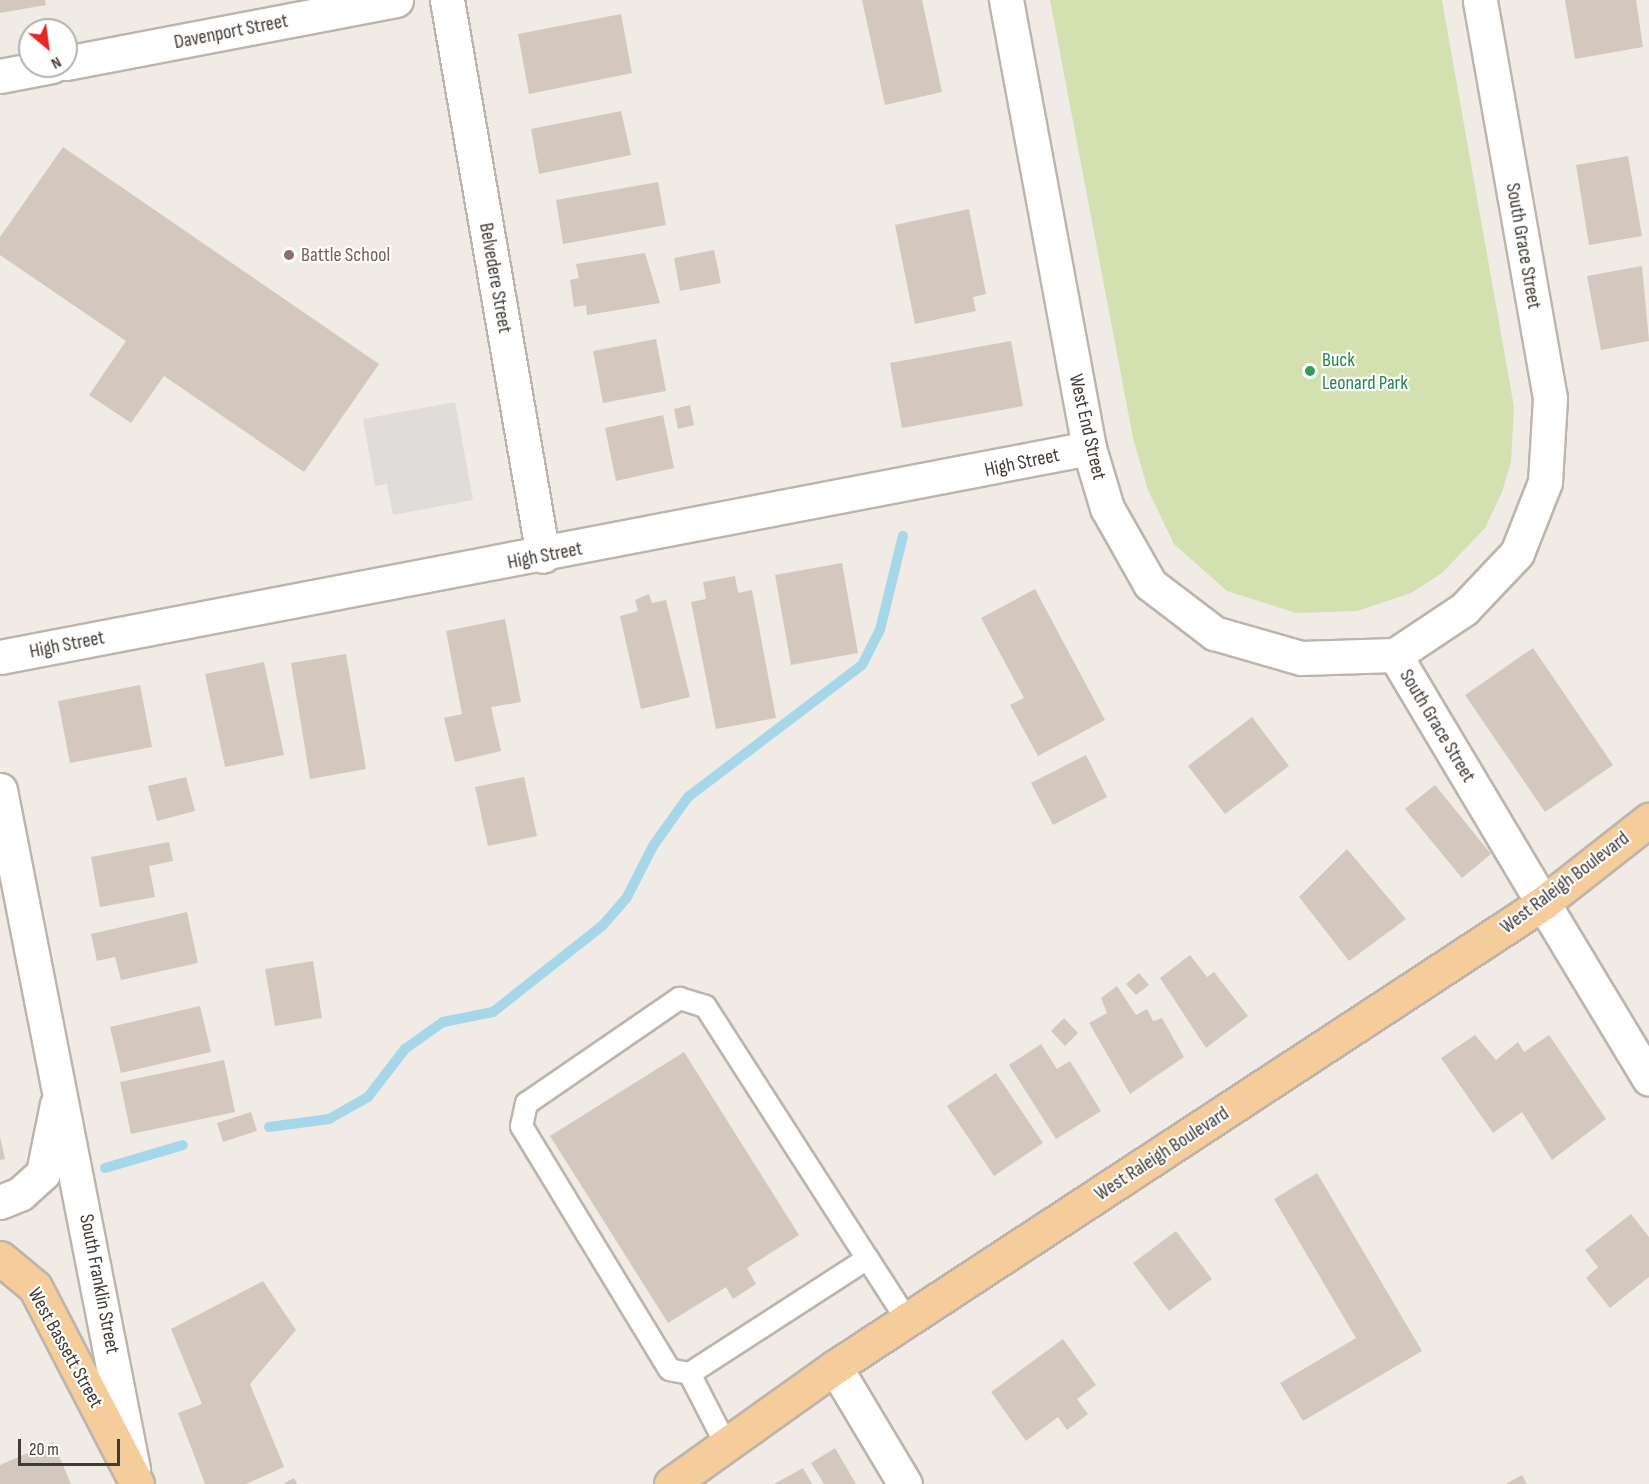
<!DOCTYPE html>
<html>
<head>
<meta charset="utf-8">
<style>
	body { margin:0 }
	#map { position:relative; width:1649px; height:1484px; overflow:hidden; background:#f0ebe5; font-family:"Sofia Sans Condensed",sans-serif }
	div>[style] { position:absolute }
	.green>* { inset:0; background:#d3e1b1 }
	.parking>* { inset:0; background:#dfdcd9 }
	.stream>* { height:10px; margin:-5px; padding:0 5px; transform-origin:5px; border-radius:5px; background:#a6d7e8 }
	.building>* { inset:0; background:#d4c8be }
	.roads { filter:drop-shadow(2px 0 #beb4ab) drop-shadow(-2px 0 #beb4ab) drop-shadow(0 2px #beb4ab) drop-shadow(0 -2px #beb4ab) }
	.service>* { height:21px; margin:-10.5px; padding:0 10.5px; transform-origin:10.5px; border-radius:10.5px; background:#fff }
	.minor>* { height:33px; margin:-16.5px; padding:0 16.5px; transform-origin:16.5px; border-radius:16.5px; background:#fff }
	.tertiary>* { height:33px; margin:-16.5px; padding:0 16.5px; transform-origin:16.5px; border-radius:16.5px; background:#fff }
	.primary>* { height:33px; margin:-16.5px; padding:0 16.5px; transform-origin:16.5px; border-radius:16.5px; background:#f4cd9a }
	.dots>* { width:16px; height:16px; translate:-50% -50%; box-sizing:border-box; border:3px solid #fff; border-radius:50% }
	span { translate:-50% -50%; white-space:nowrap; text-align:center; line-height:1.15; -webkit-text-stroke:4.5px #fff; paint-order:stroke }
	.street-label { font-size:20px; color:#423b35 }
	.education-label { font-size:20px; color:#785e54 }
	.left { translate:0 -50%; text-align:left }
	.leisure-label { font-size:20px; color:#27864d }
	.north { position:absolute; left:18px; top:18px; width:60px; height:60px; box-sizing:border-box; background:#fff; border:2px solid #b3b1ae; border-radius:50%; rotate:151deg; font-size:16px; font-weight:700; line-height:24px; text-align:center; color:#423b35 }
	.north::after { content:''; display:block; margin:auto; width:21px; height:27px; background:#e52728; clip-path:polygon(50% 0,100% 100%,50% 72%,0 100%) }
	.scale { position:absolute; left:18px; top:1439px; width:102px; height:27px; box-sizing:border-box; border:3px solid #423b35; border-top:0; padding-left:8px; font-size:18px; line-height:21px; white-space:nowrap; color:#423b35; -webkit-text-stroke:4px #fff; paint-order:stroke }
</style>
</head>
<body>
<div id="map">
	<div class="green">
		<div style="clip-path:polygon(1050px 0,1442px 0,1514px 407px,1511px 462px,1502px 492px,1485px 528px,1442px 573px,1411px 593px,1357px 611px,1296px 613px,1227px 591px,1174px 544px,1148px 490px,1133px 438px)"></div>
	</div>
	<div class="parking">
		<div style="clip-path:polygon(455px 402px,473px 500px,393px 515px,387px 484px,375px 486px,363px 419px)"></div>
	</div>
	<div class="stream">
		<div style="left:269px;top:1127px;width:61px;rotate:-7.6deg"></div>
		<div style="left:329px;top:1119px;width:45px;rotate:-29.4deg"></div>
		<div style="left:368px;top:1097px;width:61px;rotate:-52.4deg"></div>
		<div style="left:405px;top:1049px;width:47px;rotate:-35.4deg"></div>
		<div style="left:443px;top:1022px;width:51px;rotate:-11.3deg"></div>
		<div style="left:493px;top:1012px;width:140px;rotate:-38.3deg"></div>
		<div style="left:603px;top:925px;width:35px;rotate:-49deg"></div>
		<div style="left:626px;top:899px;width:59px;rotate:-63deg"></div>
		<div style="left:653px;top:846px;width:60px;rotate:-54.5deg"></div>
		<div style="left:688px;top:797px;width:218px;rotate:-37.2deg"></div>
		<div style="left:862px;top:665px;width:39px;rotate:-63deg"></div>
		<div style="left:880px;top:630px;width:97px;rotate:-76.3deg"></div>
		<div style="left:105px;top:1168px;width:81px;rotate:-16.4deg"></div>
	</div>
	<div class="building">
		<div style="clip-path:polygon(0 0,45px 0,46px 5px,0 13px)"></div>
		<div style="clip-path:polygon(862px 0,922px 0,942px 92px,885px 105px)"></div>
		<div style="clip-path:polygon(1565px 0,1636px 0,1643px 47px,1575px 59px)"></div>
		<div style="clip-path:polygon(621px 14px,632px 73px,529px 94px,518px 34px)"></div>
		<div style="clip-path:polygon(621px 111px,631px 155px,539px 174px,531px 129px)"></div>
		<div style="clip-path:polygon(63px 147px,379px 364px,304px 472px,164px 376px,131px 423px,89px 395px,126px 341px,0 255px,0 237px)"></div>
		<div style="clip-path:polygon(1628px 156px,1642px 236px,1589px 245px,1576px 165px)"></div>
		<div style="clip-path:polygon(658px 182px,666px 225px,563px 244px,556px 200px)"></div>
		<div style="clip-path:polygon(969px 209px,986px 294px,973px 297px,976px 311px,915px 324px,895px 225px)"></div>
		<div style="clip-path:polygon(714px 250px,721px 283px,680px 291px,674px 258px)"></div>
		<div style="clip-path:polygon(645px 253px,660px 303px,587px 315px,586px 305px,574px 307px,570px 280px,579px 278px,576px 264px)"></div>
		<div style="clip-path:polygon(1642px 266px,1649px 341px,1601px 350px,1587px 276px)"></div>
		<div style="clip-path:polygon(656px 339px,666px 391px,603px 403px,593px 351px)"></div>
		<div style="clip-path:polygon(1011px 341px,1023px 406px,902px 428px,890px 363px)"></div>
		<div style="clip-path:polygon(690px 405px,694px 425px,678px 429px,674px 409px)"></div>
		<div style="clip-path:polygon(663px 415px,674px 468px,616px 481px,605px 428px)"></div>
		<div style="clip-path:polygon(842px 563px,858px 653px,791px 665px,775px 575px)"></div>
		<div style="clip-path:polygon(735px 576px,738px 593px,752px 590px,776px 718px,716px 729px,691px 602px,706px 599px,703px 582px)"></div>
		<div style="clip-path:polygon(1035px 589px,1105px 720px,1038px 756px,1010px 705px,1024px 698px,981px 618px)"></div>
		<div style="clip-path:polygon(649px 594px,652px 603px,666px 600px,690px 697px,641px 709px,620px 616px,638px 611px,635px 600px)"></div>
		<div style="clip-path:polygon(505px 619px,521px 702px,491px 707px,501px 751px,455px 762px,444px 718px,462px 714px,446px 631px)"></div>
		<div style="clip-path:polygon(1533px 648px,1613px 765px,1545px 812px,1465px 695px)"></div>
		<div style="clip-path:polygon(346px 654px,366px 769px,310px 779px,291px 663px)"></div>
		<div style="clip-path:polygon(264px 662px,284px 755px,225px 767px,205px 674px)"></div>
		<div style="clip-path:polygon(140px 685px,152px 747px,70px 763px,58px 701px)"></div>
		<div style="clip-path:polygon(1252px 717px,1289px 766px,1225px 814px,1188px 766px)"></div>
		<div style="clip-path:polygon(1086px 755px,1107px 797px,1053px 825px,1031px 783px)"></div>
		<div style="clip-path:polygon(186px 777px,195px 811px,157px 821px,148px 786px)"></div>
		<div style="clip-path:polygon(524px 777px,537px 836px,488px 846px,475px 787px)"></div>
		<div style="clip-path:polygon(1435px 785px,1491px 854px,1462px 878px,1405px 809px)"></div>
		<div style="clip-path:polygon(169px 842px,173px 861px,149px 866px,155px 897px,100px 907px,91px 857px)"></div>
		<div style="clip-path:polygon(1347px 849px,1406px 919px,1349px 961px,1299px 897px)"></div>
		<div style="clip-path:polygon(187px 912px,198px 963px,121px 980px,115px 957px,97px 961px,91px 934px)"></div>
		<div style="clip-path:polygon(1190px 955px,1207px 977px,1214px 972px,1248px 1016px,1206px 1048px,1160px 978px)"></div>
		<div style="clip-path:polygon(313px 961px,322px 1018px,275px 1026px,265px 969px)"></div>
		<div style="clip-path:polygon(1139px 973px,1149px 985px,1136px 995px,1126px 984px)"></div>
		<div style="clip-path:polygon(1117px 986px,1136px 1015px,1147px 1009px,1153px 1021px,1162px 1018px,1184px 1057px,1130px 1094px,1089px 1023px,1107px 1013px,1101px 998px)"></div>
		<div style="clip-path:polygon(200px 1006px,211px 1052px,121px 1073px,110px 1027px)"></div>
		<div style="clip-path:polygon(1064px 1018px,1078px 1033px,1065px 1046px,1051px 1031px)"></div>
		<div style="clip-path:polygon(1475px 1035px,1496px 1060px,1518px 1042px,1524px 1052px,1549px 1035px,1606px 1119px,1552px 1160px,1522px 1112px,1493px 1133px,1441px 1058px)"></div>
		<div style="clip-path:polygon(1041px 1044px,1057px 1069px,1070px 1061px,1101px 1111px,1056px 1139px,1009px 1065px)"></div>
		<div style="clip-path:polygon(684px 1052px,799px 1235px,747px 1268px,756px 1284px,733px 1299px,726px 1287px,668px 1323px,550px 1136px)"></div>
		<div style="clip-path:polygon(224px 1060px,235px 1112px,131px 1134px,120px 1082px)"></div>
		<div style="clip-path:polygon(996px 1073px,1043px 1143px,994px 1176px,947px 1106px)"></div>
		<div style="clip-path:polygon(251px 1112px,257px 1131px,223px 1142px,217px 1123px)"></div>
		<div style="clip-path:polygon(0 1137px,5px 1159px,0 1160px)"></div>
		<div style="clip-path:polygon(1317px 1173px,1422px 1351px,1303px 1421px,1280px 1383px,1356px 1338px,1274px 1199px)"></div>
		<div style="clip-path:polygon(1631px 1214px,1649px 1237px,1649px 1277px,1610px 1308px,1586px 1278px,1598px 1267px,1585px 1250px)"></div>
		<div style="clip-path:polygon(1176px 1231px,1212px 1279px,1169px 1311px,1133px 1263px)"></div>
		<div style="clip-path:polygon(263px 1281px,296px 1330px,250px 1384px,284px 1467px,246px 1484px,205px 1484px,178px 1413px,202px 1404px,171px 1329px)"></div>
		<div style="clip-path:polygon(1063px 1339px,1096px 1385px,1077px 1399px,1088px 1414px,1067px 1430px,1058px 1417px,1026px 1441px,991px 1392px)"></div>
		<div style="clip-path:polygon(53px 1442px,71px 1484px,0 1484px,0 1465px)"></div>
		<div style="clip-path:polygon(835px 1448px,856px 1484px,824px 1484px,811px 1463px)"></div>
		<div style="clip-path:polygon(803px 1468px,812px 1484px,774px 1484px)"></div>
		<div style="clip-path:polygon(1522px 1475px,1527px 1484px,1506px 1484px)"></div>
		<div style="clip-path:polygon(294px 1478px,297px 1484px,283px 1484px)"></div>
	</div>
	<div class="roads">
		<div class="service">
			<div style="left:867px;top:1258px;width:212px;rotate:147.1deg"></div>
			<div style="left:689px;top:1373px;width:20px;rotate:-169deg"></div>
			<div style="left:669px;top:1369px;width:285px;rotate:-121.3deg"></div>
			<div style="left:521px;top:1126px;width:24px;rotate:-78deg"></div>
			<div style="left:526px;top:1103px;width:186px;rotate:-34.5deg"></div>
			<div style="left:679px;top:998px;width:27px;rotate:17deg"></div>
			<div style="left:705px;top:1006px;width:300px;rotate:57.3deg"></div>
			<div style="left:867px;top:1258px;width:74px;rotate:57.2deg"></div>
			<div style="left:689px;top:1373px;width:81px;rotate:62.8deg"></div>
		</div>
		<div class="minor">
			<div style="left:447px;top:0;width:564px;rotate:80.2deg"></div>
			<div style="left:1006px;top:0;width:456px;rotate:79.5deg"></div>
			<div style="left:1089px;top:448px;width:63px;rotate:73.3deg"></div>
			<div style="left:1107px;top:508px;width:87px;rotate:60.5deg"></div>
			<div style="left:1150px;top:584px;width:81px;rotate:37.4deg"></div>
			<div style="left:1214px;top:633px;width:91px;rotate:16deg"></div>
			<div style="left:1301px;top:658px;width:94px;rotate:-1.8deg"></div>
			<div style="left:66px;top:63px;width:336px;rotate:-10.8deg"></div>
			<div style="left:0;top:76px;width:53px;rotate:-10.9deg"></div>
			<div style="left:1395px;top:655px;width:83px;rotate:-33.7deg"></div>
			<div style="left:1464px;top:609px;width:77px;rotate:-46.6deg"></div>
			<div style="left:1517px;top:553px;width:76px;rotate:-68.5deg"></div>
			<div style="left:1545px;top:482px;width:84px;rotate:-86.6deg"></div>
			<div style="left:1550px;top:398px;width:404px;rotate:-100deg"></div>
			<div style="left:1395px;top:655px;width:289px;rotate:59.2deg"></div>
			<div style="left:0;top:657px;width:1109px;rotate:-10.86deg"></div>
			<div style="left:0;top:790px;width:692px;rotate:78.92deg"></div>
			<div style="left:0;top:1202px;width:22px;rotate:-22deg"></div>
			<div style="left:20px;top:1194px;width:31px;rotate:-42deg"></div>
			<div style="left:43px;top:1173px;width:70px;rotate:-78.5deg"></div>
			<div style="left:835px;top:1367px;width:136px;rotate:59.1deg"></div>
		</div>
		<div class="tertiary">
			<div style="left:1543px;top:903px;width:205px;rotate:58.9deg"></div>
		</div>
		<div class="primary">
			<div style="left:0;top:1258px;width:45px;rotate:39.6deg"></div>
			<div style="left:35px;top:1287px;width:222px;rotate:62.6deg"></div>
			<div style="left:671px;top:1484px;width:201px;rotate:-35.5deg"></div>
			<div style="left:835px;top:1367px;width:846px;rotate:-33.24deg"></div>
			<div style="left:1543px;top:903px;width:135px;rotate:-38.1deg"></div>
		</div>
	</div>
	<div class="dots">
		<div style="left:289px;top:255px;background:#8d6e63"></div>
		<div style="left:1310px;top:371px;background:#2e9e5b"></div>
	</div>
	<div class="street-label">
		<span style="left:231px;top:32px;rotate:-11deg">Davenport Street</span>
		<span style="left:1523px;top:246px;rotate:80deg">South Grace Street</span>
		<span style="left:495px;top:278px;rotate:80deg">Belvedere Street</span>
		<span style="left:1087px;top:427px;rotate:77deg">West End Street</span>
		<span style="left:1022px;top:463px;rotate:-12deg">High Street</span>
		<span style="left:545px;top:556px;rotate:-11deg">High Street</span>
		<span style="left:67px;top:645px;rotate:-11deg">High Street</span>
		<span style="left:1437px;top:726px;rotate:59deg">South Grace Street</span>
		<span style="left:1565px;top:883px;rotate:-37deg">West Raleigh Boulevard</span>
		<span style="left:1162px;top:1154px;rotate:-33deg">West Raleigh Boulevard</span>
		<span style="left:99px;top:1284px;rotate:79deg">South Franklin Street</span>
		<span style="left:65px;top:1348px;rotate:61deg">West Bassett Street</span>
	</div>
	<div class="education-label">
		<span class="left" style="left:301px;top:255px">Battle School</span>
	</div>
	<div class="leisure-label">
		<span class="left" style="left:1322px;top:372px">Buck<br>Leonard Park</span>
	</div>
	<div class="north">N</div>
	<div class="scale">20 m</div>
</div>
</body>
</html>
